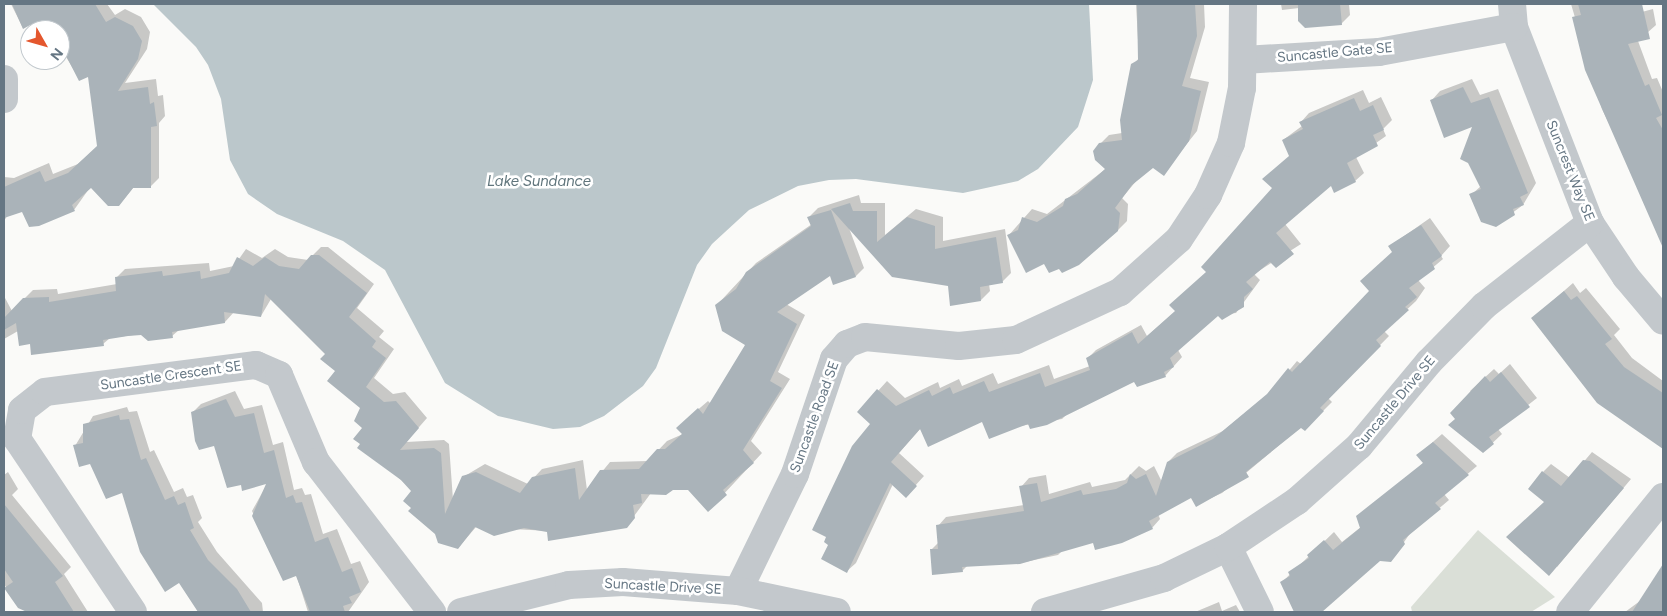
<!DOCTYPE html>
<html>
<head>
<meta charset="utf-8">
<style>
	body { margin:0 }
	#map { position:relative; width:1667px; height:616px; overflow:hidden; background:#fafaf8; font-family:Figtree,sans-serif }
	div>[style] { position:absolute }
	.green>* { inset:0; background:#dadfd7 }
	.water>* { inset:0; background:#bbc7cb }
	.shadow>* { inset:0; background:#0003 }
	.building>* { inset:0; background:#aab3b9 }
	.minor>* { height:28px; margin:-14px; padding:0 14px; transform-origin:14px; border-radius:14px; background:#c3c8cc }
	span { translate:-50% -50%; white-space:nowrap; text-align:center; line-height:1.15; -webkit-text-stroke:5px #fff; paint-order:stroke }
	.street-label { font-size:14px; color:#657683 }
	.water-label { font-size:15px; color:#60757c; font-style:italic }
	.frame { position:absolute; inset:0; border:5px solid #657683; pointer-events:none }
	.north { position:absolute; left:20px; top:20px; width:50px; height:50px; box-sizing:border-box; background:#fff; border:1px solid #c1c8cd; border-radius:50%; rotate:128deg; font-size:14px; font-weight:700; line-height:20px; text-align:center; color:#657683 }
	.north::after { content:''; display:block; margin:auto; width:18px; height:22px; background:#e4572e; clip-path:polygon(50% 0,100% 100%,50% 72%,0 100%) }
</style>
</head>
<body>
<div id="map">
	<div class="green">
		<div style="clip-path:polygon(1478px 530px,1555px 597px,1531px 612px,1412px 612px,1411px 607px)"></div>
	</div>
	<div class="water">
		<div style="clip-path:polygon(153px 4px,1089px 4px,1093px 80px,1078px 127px,1038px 169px,1018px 181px,963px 193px,856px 179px,829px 180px,798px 186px,749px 210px,712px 244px,697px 265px,656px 368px,643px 386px,604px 416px,580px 427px,553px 429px,498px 416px,445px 383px,385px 270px,343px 241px,277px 214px,248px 194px,230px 160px,221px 99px,208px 65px,196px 47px)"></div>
	</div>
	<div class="shadow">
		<div style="clip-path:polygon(11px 4px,107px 4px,115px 15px,125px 9px,141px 17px,150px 32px,147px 49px,125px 83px,156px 79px,158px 96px,163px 95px,165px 116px,159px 123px,159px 178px,150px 187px,134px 187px,119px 205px,91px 186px,74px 210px,18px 199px,4px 221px,4px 177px,14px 178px,49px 163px,53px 174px,78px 164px,98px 146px,89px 75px,80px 80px,60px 47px,60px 30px,34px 30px,29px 24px,23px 28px)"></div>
		<div style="clip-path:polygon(1136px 4px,1204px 4px,1205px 27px,1190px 78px,1209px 82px,1197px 131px,1163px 174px,1153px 167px,1137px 180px,1122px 198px,1128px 204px,1127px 221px,1118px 230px,1059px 267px,1044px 263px,1009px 235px,1032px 209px,1047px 214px,1107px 168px,1100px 144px,1109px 135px,1122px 133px,1133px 65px,1139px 58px)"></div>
		<div style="clip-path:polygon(1281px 4px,1349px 4px,1350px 15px,1341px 24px,1299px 8px,1282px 10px)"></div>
		<div style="clip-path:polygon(1571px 4px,1636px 4px,1638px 13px,1653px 9px,1656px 25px,1638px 41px,1652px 79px,1657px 78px,1663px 92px,1663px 235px,1602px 109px)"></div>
		<div style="clip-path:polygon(1472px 79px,1480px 95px,1498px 89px,1536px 183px,1523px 205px,1496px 225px,1471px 195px,1481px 186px,1474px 125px,1432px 100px,1440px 91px)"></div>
		<div style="clip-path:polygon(1363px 90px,1369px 103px,1381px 97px,1392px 120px,1383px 129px,1386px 136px,1356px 157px,1364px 173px,1355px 181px,1331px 184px,1285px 224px,1301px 244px,1254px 274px,1260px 280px,1236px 313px,1218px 315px,1178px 350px,1182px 357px,1165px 376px,1135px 380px,1073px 408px,1062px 419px,1009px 428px,982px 420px,921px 428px,899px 453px,924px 476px,914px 487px,893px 484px,856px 563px,847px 571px,830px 544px,872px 424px,859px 412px,887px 381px,905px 398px,938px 382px,940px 388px,959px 379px,962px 386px,993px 373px,998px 384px,1049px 365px,1054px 379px,1090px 366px,1087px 359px,1096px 350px,1141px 325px,1147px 336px,1176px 311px,1274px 188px,1290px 155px,1283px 140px,1302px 126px,1301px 122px,1309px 113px)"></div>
		<div style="clip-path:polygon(859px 195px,861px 203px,885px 203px,885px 235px,916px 209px,943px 217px,943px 241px,1005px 229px,1011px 273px,1002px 282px,989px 284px,990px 291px,981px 300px,849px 228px,864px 268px,856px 276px,834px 284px,830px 274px,786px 304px,805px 315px,778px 372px,790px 379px,751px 441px,762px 453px,708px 511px,689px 489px,672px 489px,651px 493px,626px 527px,549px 531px,476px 527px,458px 548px,436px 533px,413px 508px,413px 491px,362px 444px,362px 408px,327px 353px,271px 299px,261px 316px,234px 312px,225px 322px,179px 330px,172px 336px,141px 334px,110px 338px,103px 344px,31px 343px,18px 331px,4px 339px,4px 296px,12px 311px,33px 290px,57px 289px,58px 294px,117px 284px,116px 278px,125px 269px,209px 263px,210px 271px,234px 266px,246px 249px,262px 258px,275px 249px,288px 257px,308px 260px,321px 247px,328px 247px,374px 284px,357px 308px,384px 331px,379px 337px,394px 349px,374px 378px,393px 394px,405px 392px,427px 418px,406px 442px,444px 440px,449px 444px,453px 500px,463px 477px,485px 464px,528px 484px,542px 469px,583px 460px,587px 490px,610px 462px,648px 461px,667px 441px,683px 434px,687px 419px,708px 401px,711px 404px,747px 344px,716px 306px,756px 263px,812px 224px,809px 217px,818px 208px)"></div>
		<div style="clip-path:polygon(1430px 218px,1450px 246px,1441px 256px,1443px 259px,1418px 280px,1425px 288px,1416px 301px,1384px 331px,1389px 336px,1328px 398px,1332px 402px,1305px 429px,1302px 426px,1222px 493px,1196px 505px,1191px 497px,1158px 514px,1160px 519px,1152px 528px,1066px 547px,1058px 555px,1020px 563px,968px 565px,962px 571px,931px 550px,939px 542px,938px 526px,946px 517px,1024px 505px,1021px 487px,1029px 478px,1046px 475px,1049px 494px,1090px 482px,1092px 487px,1125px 480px,1139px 466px,1146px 471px,1154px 466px,1162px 482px,1168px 462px,1177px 453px,1223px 431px,1272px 391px,1297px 361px,1301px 364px,1371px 291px,1394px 251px,1390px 246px)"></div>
		<div style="clip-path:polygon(1573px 283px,1580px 293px,1586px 288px,1620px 329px,1614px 335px,1632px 358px,1663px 381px,1660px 445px,1533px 318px)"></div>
		<div style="clip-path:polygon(1510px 364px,1537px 398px,1498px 429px,1502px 434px,1483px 452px,1456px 419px,1473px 394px,1470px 391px,1494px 369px,1499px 374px)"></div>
		<div style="clip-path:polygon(235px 391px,244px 409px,262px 405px,273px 445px,283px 442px,294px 490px,302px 488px,305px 495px,311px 494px,323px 534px,337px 529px,351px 564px,360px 561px,369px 582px,348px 612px,308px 612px,296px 574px,283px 579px,252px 511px,268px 482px,242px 483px,192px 413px,201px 404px)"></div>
		<div style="clip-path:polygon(127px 407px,129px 412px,137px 411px,150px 452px,154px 450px,174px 492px,183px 488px,187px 497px,193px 495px,202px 518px,198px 522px,217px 552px,262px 603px,263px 612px,199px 612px,122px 492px,75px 446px,93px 416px)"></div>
		<div style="clip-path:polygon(1442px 434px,1477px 466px,1444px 494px,1449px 500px,1411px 532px,1391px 561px,1380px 560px,1319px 612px,1297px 612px,1282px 582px,1334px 532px,1342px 542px,1361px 527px,1424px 462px,1418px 455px)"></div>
		<div style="clip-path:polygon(1592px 452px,1631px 479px,1557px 567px,1543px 472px,1551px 464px,1570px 478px)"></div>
		<div style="clip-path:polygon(8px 472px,18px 489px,12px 495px,71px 567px,64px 574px,88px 612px,28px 612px,19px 607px,4px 584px,4px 475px)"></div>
		<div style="clip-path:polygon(1663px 566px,1663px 612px,1625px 612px,1640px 601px)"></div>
		<div style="clip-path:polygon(1219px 602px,1222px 611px,1236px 605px,1240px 612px,1195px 612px)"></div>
	</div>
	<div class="building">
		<div style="clip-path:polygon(12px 4px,95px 4px,106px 22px,115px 17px,133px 26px,142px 41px,138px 59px,118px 91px,148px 87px,150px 104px,154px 102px,157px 126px,151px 127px,151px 188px,133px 188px,119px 206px,108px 206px,91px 188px,72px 205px,75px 211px,39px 226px,29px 227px,22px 212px,4px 218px,4px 187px,40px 171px,45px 182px,68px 173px,97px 146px,88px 77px,79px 81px,60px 44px,60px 30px,36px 30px,32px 24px,23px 29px)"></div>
		<div style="clip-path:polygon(1137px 4px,1195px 4px,1197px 36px,1182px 86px,1201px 91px,1189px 141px,1164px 176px,1153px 168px,1132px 185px,1115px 208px,1120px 213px,1118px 231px,1079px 265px,1062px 273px,1059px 269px,1049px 273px,1044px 264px,1026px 273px,1007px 235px,1018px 230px,1022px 217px,1037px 222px,1063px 206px,1065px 199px,1077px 194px,1105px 169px,1095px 160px,1093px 151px,1099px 143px,1122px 140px,1120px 120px,1128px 79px,1131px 64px,1138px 60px)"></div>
		<div style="clip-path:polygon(1298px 4px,1340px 4px,1342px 25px,1305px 28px,1298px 21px)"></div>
		<div style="clip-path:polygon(1578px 4px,1642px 4px,1650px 39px,1628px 44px,1645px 86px,1649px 84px,1662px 115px,1656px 118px,1663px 130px,1663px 248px,1585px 70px,1572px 17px,1581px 15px)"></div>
		<div style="clip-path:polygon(1463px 87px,1471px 103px,1489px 97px,1528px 193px,1520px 197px,1524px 205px,1513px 209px,1515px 215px,1496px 227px,1481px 222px,1469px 194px,1481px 189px,1468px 163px,1460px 159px,1472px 127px,1444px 138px,1430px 100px)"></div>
		<div style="clip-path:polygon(1354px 98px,1360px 111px,1373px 105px,1384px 130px,1373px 135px,1378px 146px,1347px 163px,1356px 182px,1334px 193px,1331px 186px,1276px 233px,1294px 254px,1276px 268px,1270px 262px,1246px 282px,1253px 289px,1244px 297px,1244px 307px,1222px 320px,1218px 316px,1170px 358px,1174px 367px,1164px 372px,1166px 377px,1137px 387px,1134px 382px,1047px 425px,1030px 429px,1028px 424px,989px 439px,982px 422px,928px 447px,920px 429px,891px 462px,917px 486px,906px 498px,890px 483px,847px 573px,821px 559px,828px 545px,824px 542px,826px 537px,812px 530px,852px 446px,870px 424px,857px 412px,877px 389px,896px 406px,929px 390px,932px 396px,950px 387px,953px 394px,984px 381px,989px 392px,1040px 373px,1045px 387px,1090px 370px,1086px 358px,1132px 332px,1138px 344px,1175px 311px,1169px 305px,1206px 272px,1201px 267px,1272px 188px,1262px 179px,1289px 156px,1282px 140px,1303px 129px,1299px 122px)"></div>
		<div style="clip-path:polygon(850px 203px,853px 211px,877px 211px,877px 242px,907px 217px,935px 226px,935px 249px,996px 237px,1003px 283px,980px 287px,981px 301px,950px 306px,948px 286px,892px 277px,831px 209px)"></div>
		<div style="clip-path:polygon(831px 210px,856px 277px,833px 285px,830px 276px,777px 312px,797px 324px,770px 381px,782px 388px,743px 450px,754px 463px,723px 490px,727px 495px,708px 512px,688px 490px,673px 490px,666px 495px,641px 494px,642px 503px,633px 505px,635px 518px,627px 528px,548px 541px,547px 532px,524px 528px,494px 536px,475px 527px,458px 549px,438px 543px,435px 534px,408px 511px,411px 508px,403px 501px,411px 491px,401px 480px,357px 448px,360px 444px,353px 439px,362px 428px,354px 421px,360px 408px,327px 381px,335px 371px,320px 359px,325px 354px,265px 294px,261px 317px,224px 312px,225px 323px,172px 332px,173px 338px,148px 341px,141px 335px,128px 336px,103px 340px,104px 346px,31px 355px,30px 344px,19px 346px,16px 323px,4px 330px,4px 318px,23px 298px,49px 297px,49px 302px,116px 291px,115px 277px,162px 271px,163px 276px,200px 271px,201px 279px,229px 273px,237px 257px,253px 266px,265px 257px,279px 266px,299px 269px,311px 255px,319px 255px,367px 293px,349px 317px,376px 341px,372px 347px,386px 358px,366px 387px,384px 402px,396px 401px,419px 428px,400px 450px,434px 448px,441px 453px,445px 514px,462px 476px,476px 472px,520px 493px,532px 477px,575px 468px,579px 500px,600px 470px,639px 469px,657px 449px,665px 449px,682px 434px,676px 428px,698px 408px,703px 414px,745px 345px,722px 331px,715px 305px,736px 289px,746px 272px,811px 226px,807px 217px)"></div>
		<div style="clip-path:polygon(1421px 225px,1442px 256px,1432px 263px,1435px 269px,1409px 288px,1417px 297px,1405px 307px,1409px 310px,1376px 340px,1381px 346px,1320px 408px,1324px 411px,1305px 431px,1301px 428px,1246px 472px,1249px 477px,1196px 507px,1191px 498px,1149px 521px,1153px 529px,1122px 543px,1095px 550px,1093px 543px,1020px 564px,962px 567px,963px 572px,932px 575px,930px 549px,938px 549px,936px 525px,1024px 511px,1019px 486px,1037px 483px,1041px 502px,1081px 490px,1083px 495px,1116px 489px,1127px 483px,1130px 474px,1136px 479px,1146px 474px,1156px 496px,1167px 462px,1213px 439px,1267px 394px,1288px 368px,1292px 372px,1369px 291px,1360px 281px,1392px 252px,1388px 246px)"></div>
		<div style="clip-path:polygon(1564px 291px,1571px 300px,1577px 296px,1612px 339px,1605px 344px,1624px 367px,1663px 393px,1663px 449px,1597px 403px,1531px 318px)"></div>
		<div style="clip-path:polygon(1501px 372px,1530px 407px,1489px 437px,1494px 444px,1483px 453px,1448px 425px,1455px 419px,1450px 413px,1485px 376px,1490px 382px)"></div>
		<div style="clip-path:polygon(226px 399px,235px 417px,254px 413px,264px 453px,274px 450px,286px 498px,293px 495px,296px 503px,302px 502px,315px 542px,328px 537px,342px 572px,352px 568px,361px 592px,349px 597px,352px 603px,343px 606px,345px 612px,310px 612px,296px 576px,283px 581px,252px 516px,266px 484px,242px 491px,241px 485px,227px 488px,214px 446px,199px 450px,195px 441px,191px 412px)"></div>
		<div style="clip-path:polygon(119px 415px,120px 420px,129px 419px,141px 460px,146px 458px,165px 500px,174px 496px,178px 505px,185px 502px,194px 528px,190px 530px,208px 560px,237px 589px,251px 612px,198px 612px,179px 583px,165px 592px,140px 552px,122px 493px,106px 499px,90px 464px,79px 467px,73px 445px,83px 443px,83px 424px)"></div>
		<div style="clip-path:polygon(1433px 442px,1469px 475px,1435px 503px,1441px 509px,1403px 540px,1405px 544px,1391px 562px,1380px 561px,1322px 612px,1294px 612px,1280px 582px,1290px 576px,1288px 572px,1309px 558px,1307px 555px,1324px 540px,1333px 550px,1360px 528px,1356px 516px,1423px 463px,1416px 455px)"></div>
		<div style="clip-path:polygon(1583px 460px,1590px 461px,1624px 488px,1549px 576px,1506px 537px,1544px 502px,1528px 489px,1542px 471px,1561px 486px)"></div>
		<div style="clip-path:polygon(4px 504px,63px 576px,55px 582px,74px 612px,27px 612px,18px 608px,4px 588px,13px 582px,4px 569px)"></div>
		<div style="clip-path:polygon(1663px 564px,1663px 612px,1632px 612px)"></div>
	</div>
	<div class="minor">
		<div style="left:1512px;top:4px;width:23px;rotate:85deg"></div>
		<div style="left:1514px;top:27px;width:210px;rotate:68.8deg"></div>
		<div style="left:1590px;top:223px;width:65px;rotate:56.3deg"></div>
		<div style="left:1626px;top:277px;width:57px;rotate:49.9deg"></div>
		<div style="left:1244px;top:60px;width:135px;rotate:-3.4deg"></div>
		<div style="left:1379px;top:52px;width:137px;rotate:-10.5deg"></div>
		<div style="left:4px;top:79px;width:20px;rotate:90deg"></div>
		<div style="left:1228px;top:547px;width:72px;rotate:63.8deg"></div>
		<div style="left:738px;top:591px;width:130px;rotate:-64deg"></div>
		<div style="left:795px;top:474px;width:121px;rotate:-71.3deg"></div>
		<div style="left:834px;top:359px;width:20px;rotate:-49deg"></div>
		<div style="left:847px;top:344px;width:19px;rotate:-21deg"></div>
		<div style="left:865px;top:337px;width:94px;rotate:5.5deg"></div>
		<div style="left:959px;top:346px;width:57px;rotate:-6deg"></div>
		<div style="left:1016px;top:340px;width:115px;rotate:-24.8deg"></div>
		<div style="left:1120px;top:292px;width:79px;rotate:-41.9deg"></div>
		<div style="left:1179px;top:239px;width:53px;rotate:-56.6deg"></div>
		<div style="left:1208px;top:195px;width:57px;rotate:-66.1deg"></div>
		<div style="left:1231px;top:143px;width:56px;rotate:-78.7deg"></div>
		<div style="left:1242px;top:88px;width:84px;rotate:-89.3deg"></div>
		<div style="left:133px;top:612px;width:208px;rotate:-123.8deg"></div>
		<div style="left:17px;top:439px;width:29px;rotate:-80deg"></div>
		<div style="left:22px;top:410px;width:29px;rotate:-38deg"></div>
		<div style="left:45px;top:392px;width:213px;rotate:-7.3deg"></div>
		<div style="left:256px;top:365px;width:25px;rotate:23deg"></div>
		<div style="left:279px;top:375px;width:95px;rotate:67deg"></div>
		<div style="left:316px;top:462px;width:190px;rotate:52.3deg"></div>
		<div style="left:461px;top:612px;width:111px;rotate:-14deg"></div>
		<div style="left:569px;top:585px;width:54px;rotate:-3.2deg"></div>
		<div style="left:623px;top:582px;width:115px;rotate:4.5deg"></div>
		<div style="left:738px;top:591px;width:101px;rotate:12deg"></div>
		<div style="left:1045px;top:612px;width:124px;rotate:-15.9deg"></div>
		<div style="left:1164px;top:578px;width:71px;rotate:-25.8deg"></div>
		<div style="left:1228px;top:547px;width:83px;rotate:-33.7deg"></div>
		<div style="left:1297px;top:501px;width:83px;rotate:-41.6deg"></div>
		<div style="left:1359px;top:446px;width:109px;rotate:-50.2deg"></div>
		<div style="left:1429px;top:362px;width:78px;rotate:-45.5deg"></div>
		<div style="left:1484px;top:306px;width:135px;rotate:-38.1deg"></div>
		<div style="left:1570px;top:612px;width:148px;rotate:-51deg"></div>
	</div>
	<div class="street-label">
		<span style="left:1335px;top:53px;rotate:-5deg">Suncastle Gate SE</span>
		<span style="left:1570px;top:171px;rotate:68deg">Suncrest Way SE</span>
		<span style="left:171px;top:376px;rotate:-8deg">Suncastle Crescent SE</span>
		<span style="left:1395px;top:403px;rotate:-50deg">Suncastle Drive SE</span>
		<span style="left:815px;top:417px;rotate:-70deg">Suncastle Road SE</span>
		<span style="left:663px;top:587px;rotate:3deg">Suncastle Drive SE</span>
	</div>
	<div class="water-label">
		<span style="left:539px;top:182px">Lake Sundance</span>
	</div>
	<div class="frame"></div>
	<div class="north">N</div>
</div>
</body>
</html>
